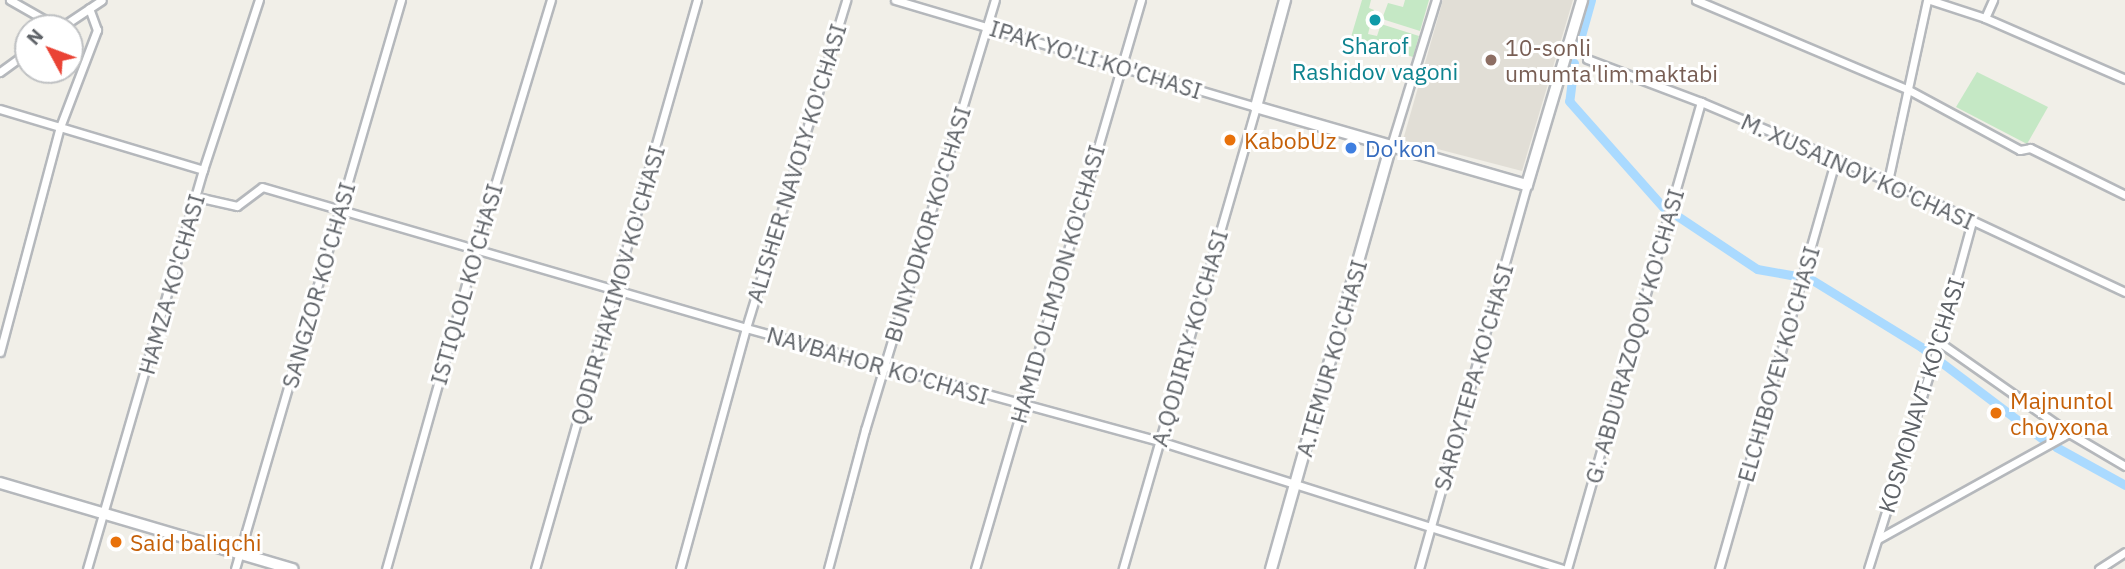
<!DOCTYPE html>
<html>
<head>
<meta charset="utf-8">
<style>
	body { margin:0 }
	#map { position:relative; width:2125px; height:569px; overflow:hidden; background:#f1efe8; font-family:"IBM Plex Sans",sans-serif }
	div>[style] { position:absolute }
	.education>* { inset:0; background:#e1ded6 }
	.green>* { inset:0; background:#c5e8c5 }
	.canal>* { height:9px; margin:-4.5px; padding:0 4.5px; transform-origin:4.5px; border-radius:4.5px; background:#aadaff }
	.roads { filter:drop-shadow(2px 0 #b5b8bc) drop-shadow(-2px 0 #b5b8bc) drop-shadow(0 2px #b5b8bc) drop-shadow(0 -2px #b5b8bc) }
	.street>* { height:7px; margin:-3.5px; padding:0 3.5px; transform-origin:3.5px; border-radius:3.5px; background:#fff }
	.secondary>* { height:10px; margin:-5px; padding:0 5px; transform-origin:5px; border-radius:5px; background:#fff }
	.dots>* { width:19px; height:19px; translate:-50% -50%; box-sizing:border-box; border:4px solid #fff; border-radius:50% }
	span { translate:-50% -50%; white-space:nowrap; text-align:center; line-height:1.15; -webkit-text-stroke:6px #fff; paint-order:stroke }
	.culture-label { font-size:23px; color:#0d838f }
	.education-label { font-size:23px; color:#785e54 }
	.left { translate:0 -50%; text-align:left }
	.street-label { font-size:23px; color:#5f6368 }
	.food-label { font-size:23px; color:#c56008 }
	.shop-label { font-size:23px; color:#366cbe }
	.north { position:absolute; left:14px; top:14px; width:70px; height:70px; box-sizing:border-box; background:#fff; border:2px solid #bfc1c3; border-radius:50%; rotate:311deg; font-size:19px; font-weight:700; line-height:28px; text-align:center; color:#5f6368 }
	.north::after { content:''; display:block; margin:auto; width:24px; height:32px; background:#ea4335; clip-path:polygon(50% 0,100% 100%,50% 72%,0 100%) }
</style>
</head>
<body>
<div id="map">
	<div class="education">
		<div style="clip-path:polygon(1443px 0,1573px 0,1522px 171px,1403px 140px)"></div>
	</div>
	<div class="green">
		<div style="clip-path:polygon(1362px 0,1371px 0,1369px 8px,1374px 10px,1368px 34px,1377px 36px,1381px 24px,1419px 36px,1413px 57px,1351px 37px)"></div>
		<div style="clip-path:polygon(1405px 0,1429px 0,1420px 31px,1382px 19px,1388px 3px,1403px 7px)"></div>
		<div style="clip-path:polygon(1977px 72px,2048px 107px,2027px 144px,1956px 107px)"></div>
	</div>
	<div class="canal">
		<div style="left:1577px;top:50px;width:52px;rotate:-74.4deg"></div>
		<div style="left:1574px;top:63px;width:38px;rotate:97deg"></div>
		<div style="left:1569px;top:101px;width:143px;rotate:48.4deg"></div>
		<div style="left:1676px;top:215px;width:97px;rotate:33.7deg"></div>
		<div style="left:1757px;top:269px;width:40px;rotate:10deg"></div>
		<div style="left:1809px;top:278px;width:132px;rotate:31.6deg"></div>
		<div style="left:1921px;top:347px;width:154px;rotate:37.1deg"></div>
		<div style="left:2056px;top:447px;width:79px;rotate:28.8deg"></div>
	</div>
	<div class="roads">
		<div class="street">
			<div style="left:10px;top:0;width:56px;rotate:29.7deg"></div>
			<div style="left:895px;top:0;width:377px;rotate:16.5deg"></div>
			<div style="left:1256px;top:107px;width:481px;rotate:106.1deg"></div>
			<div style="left:1696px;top:0;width:229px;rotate:22.9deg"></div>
			<div style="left:1907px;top:89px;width:128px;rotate:28.4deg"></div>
			<div style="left:2020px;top:150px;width:10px;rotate:-11deg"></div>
			<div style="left:2030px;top:148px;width:106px;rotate:26.3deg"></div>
			<div style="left:1930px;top:0;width:58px;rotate:18.1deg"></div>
			<div style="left:1985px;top:18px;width:153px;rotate:23.5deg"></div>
			<div style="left:1985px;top:18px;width:20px;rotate:-66deg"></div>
			<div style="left:60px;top:28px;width:50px;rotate:-33.7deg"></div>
			<div style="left:1587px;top:59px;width:122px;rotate:20.7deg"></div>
			<div style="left:1701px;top:102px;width:203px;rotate:22.9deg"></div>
			<div style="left:1888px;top:181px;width:262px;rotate:25.1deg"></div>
			<div style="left:0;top:72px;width:34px;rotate:-36deg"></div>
			<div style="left:0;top:109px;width:212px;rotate:16.7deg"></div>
			<div style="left:1391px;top:146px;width:153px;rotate:-72.9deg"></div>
			<div style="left:1888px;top:181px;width:185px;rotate:-77.8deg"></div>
			<div style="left:197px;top:197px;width:41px;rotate:12.7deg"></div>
			<div style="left:237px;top:206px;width:31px;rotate:-37deg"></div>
			<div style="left:262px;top:187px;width:504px;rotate:16.24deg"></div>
			<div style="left:746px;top:328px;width:428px;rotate:15.3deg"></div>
			<div style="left:1159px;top:441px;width:423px;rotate:17.6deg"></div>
			<div style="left:1939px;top:342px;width:159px;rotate:35deg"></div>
			<div style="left:2069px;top:433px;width:65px;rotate:30.5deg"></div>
			<div style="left:0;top:352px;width:233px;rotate:-75.1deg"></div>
			<div style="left:60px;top:127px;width:104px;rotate:-69.1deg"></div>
			<div style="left:97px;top:30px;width:23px;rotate:-110deg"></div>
			<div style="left:1878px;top:539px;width:218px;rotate:-29deg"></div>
			<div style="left:87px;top:569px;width:416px;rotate:-73.8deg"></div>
			<div style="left:203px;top:170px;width:179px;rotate:-71.8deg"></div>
			<div style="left:235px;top:569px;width:593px;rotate:-73.74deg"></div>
			<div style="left:386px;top:569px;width:333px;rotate:-74.3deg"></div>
			<div style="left:476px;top:248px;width:259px;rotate:-73.2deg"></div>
			<div style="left:535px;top:569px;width:592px;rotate:-74.11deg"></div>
			<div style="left:680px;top:569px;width:250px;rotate:-74.7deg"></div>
			<div style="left:746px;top:328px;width:343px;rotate:-73deg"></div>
			<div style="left:828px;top:569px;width:144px;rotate:-75.1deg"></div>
			<div style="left:865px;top:430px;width:449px;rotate:-73.2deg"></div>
			<div style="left:975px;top:569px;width:593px;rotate:-73.74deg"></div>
			<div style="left:1419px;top:569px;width:399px;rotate:-74.3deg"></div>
			<div style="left:1567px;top:569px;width:486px;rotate:-74deg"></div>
			<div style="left:1719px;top:569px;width:426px;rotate:-74.1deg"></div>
			<div style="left:1868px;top:569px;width:238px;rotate:-72.6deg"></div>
			<div style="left:1939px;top:342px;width:125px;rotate:-74.7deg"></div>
			<div style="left:2099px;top:569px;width:31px;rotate:-33deg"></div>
		</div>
		<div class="secondary">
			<div style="left:1285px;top:0;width:111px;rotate:105.2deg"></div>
			<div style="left:1256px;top:107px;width:282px;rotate:16.1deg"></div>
			<div style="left:1527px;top:185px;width:193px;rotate:-73.4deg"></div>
			<div style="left:0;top:483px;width:305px;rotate:16.4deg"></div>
			<div style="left:1271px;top:569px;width:440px;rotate:-74.2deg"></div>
		</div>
	</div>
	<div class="dots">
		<div style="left:1375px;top:20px;background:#0f9aa8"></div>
		<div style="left:1491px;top:60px;background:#8d6e63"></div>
		<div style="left:1230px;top:140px;background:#e8710a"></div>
		<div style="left:1351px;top:148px;background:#3f7fe0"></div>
		<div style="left:1996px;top:413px;background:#e8710a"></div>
		<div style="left:116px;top:542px;background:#e8710a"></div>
	</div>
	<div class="culture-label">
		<span style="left:1375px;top:58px">Sharof<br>Rashidov vagoni</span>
	</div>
	<div class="education-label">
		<span class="left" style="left:1505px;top:60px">10-sonli<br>umumta'lim maktabi</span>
	</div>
	<div class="street-label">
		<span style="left:1096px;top:59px;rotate:17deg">IPAK YO'LI KO'CHASI</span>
		<span style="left:796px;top:163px;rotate:-73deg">ALISHER NAVOIY KO'CHASI</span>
		<span style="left:1858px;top:171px;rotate:24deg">M. XUSAINOV KO'CHASI</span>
		<span style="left:927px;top:224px;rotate:-73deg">BUNYODKOR KO'CHASI</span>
		<span style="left:171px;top:284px;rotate:-74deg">HAMZA KO'CHASI</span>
		<span style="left:466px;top:284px;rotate:-74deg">ISTIQLOL KO'CHASI</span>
		<span style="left:1057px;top:284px;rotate:-74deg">HAMID OLIMJON KO'CHASI</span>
		<span style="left:318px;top:285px;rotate:-74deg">SANGZOR KO'CHASI</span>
		<span style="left:617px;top:285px;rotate:-74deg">QODIR HAKIMOV KO'CHASI</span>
		<span style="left:1634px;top:336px;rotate:-74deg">G'. ABDURAZOQOV KO'CHASI</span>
		<span style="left:1189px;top:338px;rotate:-74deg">A.QODIRIY KO'CHASI</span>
		<span style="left:1331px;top:358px;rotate:-74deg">A.TEMUR KO'CHASI</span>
		<span style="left:1778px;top:364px;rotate:-74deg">ELCHIBOYEV KO'CHASI</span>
		<span style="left:878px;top:365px;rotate:16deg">NAVBAHOR KO'CHASI</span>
		<span style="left:1473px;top:377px;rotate:-74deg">SAROYTEPA KO'CHASI</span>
		<span style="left:1921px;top:395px;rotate:-73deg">KOSMONAVT KO'CHASI</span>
	</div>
	<div class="food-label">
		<span class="left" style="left:1244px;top:140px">KabobUz</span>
		<span class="left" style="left:2010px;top:413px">Majnuntol<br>choyxona</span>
		<span class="left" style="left:130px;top:542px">Said baliqchi</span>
	</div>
	<div class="shop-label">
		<span class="left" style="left:1365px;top:148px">Do'kon</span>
	</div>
	<div class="north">N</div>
</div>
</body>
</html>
